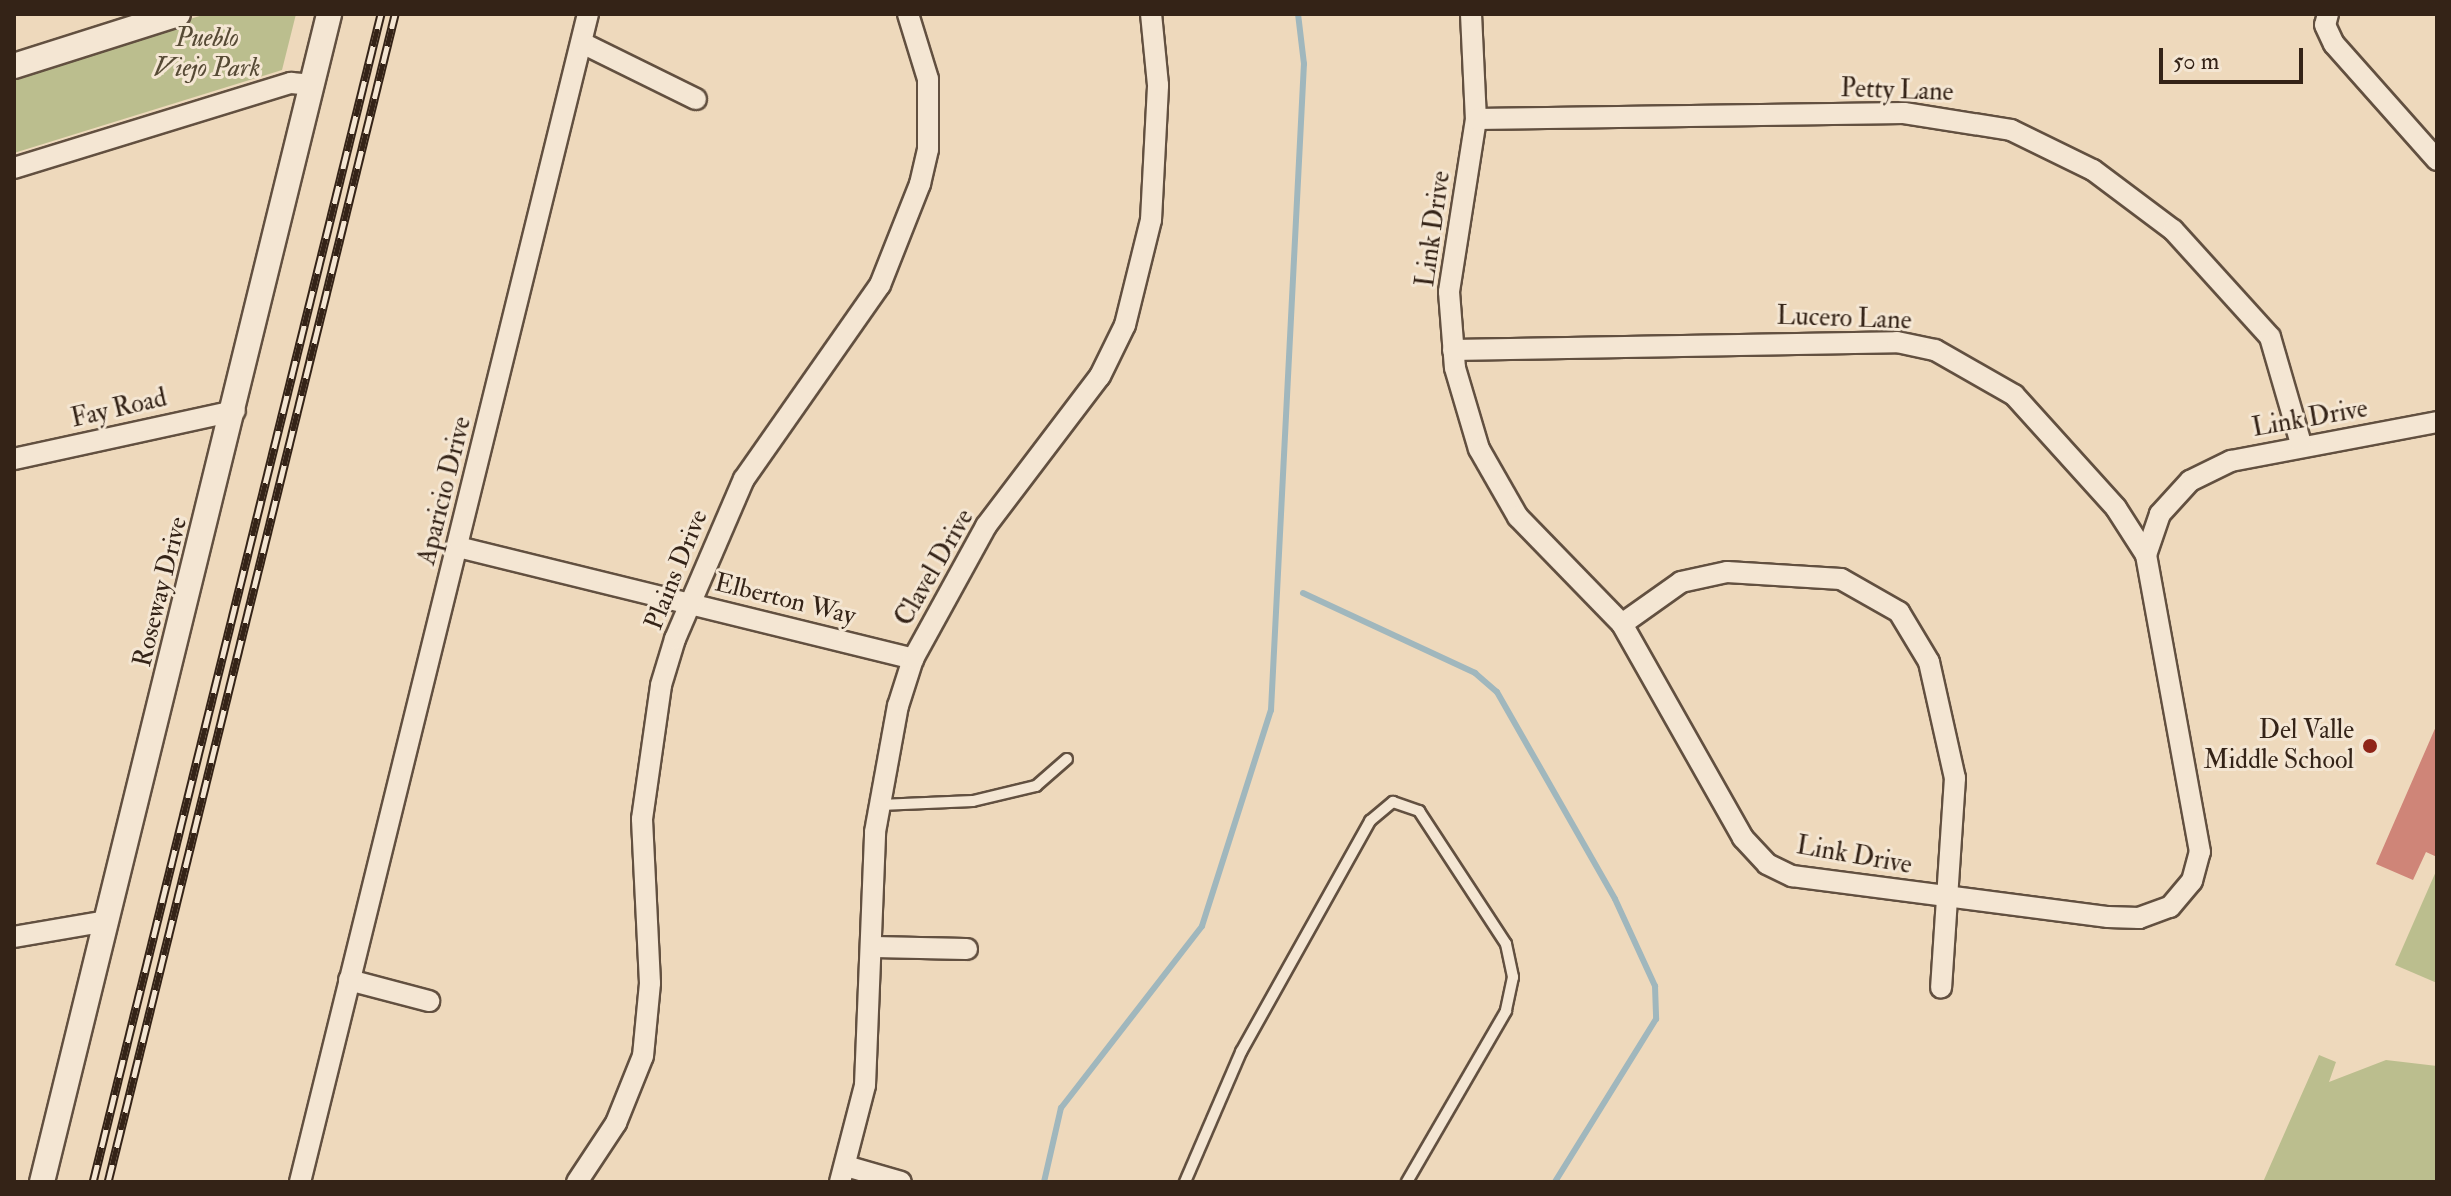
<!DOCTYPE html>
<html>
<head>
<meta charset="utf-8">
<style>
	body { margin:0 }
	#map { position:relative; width:2451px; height:1196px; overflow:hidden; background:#eed9bc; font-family:"IM FELL Double Pica",serif }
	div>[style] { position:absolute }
	.green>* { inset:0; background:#bbbe8e }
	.stream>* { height:6px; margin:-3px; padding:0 3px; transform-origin:3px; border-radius:3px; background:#a0b7bd }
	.building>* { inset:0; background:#cf8578 }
	.roads { filter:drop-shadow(2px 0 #625040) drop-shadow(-2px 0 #625040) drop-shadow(0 2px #625040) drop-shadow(0 -2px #625040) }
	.service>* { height:10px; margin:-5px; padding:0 5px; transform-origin:5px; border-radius:5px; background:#f4e6d3 }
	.minor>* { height:20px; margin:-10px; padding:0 10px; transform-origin:10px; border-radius:10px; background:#f4e6d3 }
	.tertiary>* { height:24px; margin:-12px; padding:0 12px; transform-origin:12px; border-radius:12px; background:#f4e6d3 }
	.rail>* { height:9px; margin-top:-4.5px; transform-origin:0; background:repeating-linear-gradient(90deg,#f4e6d3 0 18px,#342317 0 36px); box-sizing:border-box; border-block:2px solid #342317 }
	.dots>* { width:22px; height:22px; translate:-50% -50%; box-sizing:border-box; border:4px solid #f4e6d3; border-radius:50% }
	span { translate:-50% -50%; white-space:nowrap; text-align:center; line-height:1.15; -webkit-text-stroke:6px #f4e6d3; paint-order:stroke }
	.park-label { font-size:26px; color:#564a35; font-style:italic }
	.street-label { font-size:26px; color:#342317 }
	.poi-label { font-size:26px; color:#342317 }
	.right { translate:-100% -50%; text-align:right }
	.frame { position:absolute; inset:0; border:16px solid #342317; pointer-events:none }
	.scale { position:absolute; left:2159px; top:48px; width:144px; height:36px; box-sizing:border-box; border:4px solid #342317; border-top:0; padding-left:10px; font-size:24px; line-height:28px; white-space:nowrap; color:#342317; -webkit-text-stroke:6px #f4e6d3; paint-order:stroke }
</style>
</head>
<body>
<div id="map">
	<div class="green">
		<div style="clip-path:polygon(206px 14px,296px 14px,282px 70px,14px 153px,14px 74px)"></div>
		<div style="clip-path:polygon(2437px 869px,2437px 983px,2395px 965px)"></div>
		<div style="clip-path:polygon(2319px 1055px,2336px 1062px,2329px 1082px,2386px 1060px,2437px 1066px,2437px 1182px,2263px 1182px)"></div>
	</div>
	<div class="stream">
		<div style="left:1303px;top:593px;width:190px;rotate:24.9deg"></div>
		<div style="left:1475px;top:673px;width:29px;rotate:41deg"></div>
		<div style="left:1497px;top:692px;width:238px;rotate:60.3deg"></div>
		<div style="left:1615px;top:899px;width:96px;rotate:65.3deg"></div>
		<div style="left:1655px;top:986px;width:33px;rotate:88deg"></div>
		<div style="left:1656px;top:1019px;width:192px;rotate:121.8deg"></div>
		<div style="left:1044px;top:1182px;width:76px;rotate:-77.1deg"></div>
		<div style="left:1061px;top:1108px;width:230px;rotate:-52.2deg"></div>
		<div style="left:1202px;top:926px;width:227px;rotate:-72.3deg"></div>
		<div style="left:1271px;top:710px;width:647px;rotate:-87.08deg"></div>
		<div style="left:1304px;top:64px;width:50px;rotate:-96.8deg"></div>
	</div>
	<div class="building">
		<div style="clip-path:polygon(2437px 724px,2437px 857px,2426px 852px,2413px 880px,2376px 864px)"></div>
	</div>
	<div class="roads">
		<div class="service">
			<div style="left:880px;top:805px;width:93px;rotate:-2.5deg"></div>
			<div style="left:973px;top:801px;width:65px;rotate:-13.4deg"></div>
			<div style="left:1036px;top:786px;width:41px;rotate:-41.1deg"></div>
			<div style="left:1185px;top:1182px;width:142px;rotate:-66.7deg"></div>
			<div style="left:1241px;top:1052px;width:265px;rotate:-60.8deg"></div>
			<div style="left:1370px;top:821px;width:30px;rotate:-40deg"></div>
			<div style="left:1393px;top:802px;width:28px;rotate:19deg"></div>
			<div style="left:1419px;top:811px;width:159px;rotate:56.8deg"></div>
			<div style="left:1506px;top:944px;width:34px;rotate:78deg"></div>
			<div style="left:1513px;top:977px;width:35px;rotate:102deg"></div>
			<div style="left:1506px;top:1011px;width:198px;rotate:120.1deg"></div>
		</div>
		<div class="minor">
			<div style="left:1471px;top:14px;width:105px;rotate:87.3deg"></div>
			<div style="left:1476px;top:119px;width:175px;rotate:98.9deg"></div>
			<div style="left:1449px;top:292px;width:76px;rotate:85.5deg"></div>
			<div style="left:1455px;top:368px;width:84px;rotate:73.5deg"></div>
			<div style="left:1479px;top:449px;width:78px;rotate:60.2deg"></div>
			<div style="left:1518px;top:517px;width:149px;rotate:45.8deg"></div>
			<div style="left:1622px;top:624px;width:246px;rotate:60.5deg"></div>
			<div style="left:1743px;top:838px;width:35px;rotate:47deg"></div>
			<div style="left:1767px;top:864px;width:28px;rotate:26deg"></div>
			<div style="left:1792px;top:876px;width:319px;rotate:7.4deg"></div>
			<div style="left:2108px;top:917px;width:31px;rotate:2deg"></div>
			<div style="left:2139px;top:918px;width:33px;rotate:-20deg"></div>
			<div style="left:2170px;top:907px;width:34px;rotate:-50deg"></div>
			<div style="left:2192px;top:881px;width:30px;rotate:-75deg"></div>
			<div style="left:2200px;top:852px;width:302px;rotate:-100.3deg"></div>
			<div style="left:2146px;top:555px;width:43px;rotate:-71.1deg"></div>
			<div style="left:2160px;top:514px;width:45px;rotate:-47.7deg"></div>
			<div style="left:2190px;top:481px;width:46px;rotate:-26deg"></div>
			<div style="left:2231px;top:461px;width:210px;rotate:-10.7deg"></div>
			<div style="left:2328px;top:14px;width:11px;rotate:105deg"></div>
			<div style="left:2325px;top:25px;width:21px;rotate:65deg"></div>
			<div style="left:2334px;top:44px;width:155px;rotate:48.4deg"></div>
			<div style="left:582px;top:43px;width:127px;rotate:26.2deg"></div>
			<div style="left:1476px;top:119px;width:428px;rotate:-0.8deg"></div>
			<div style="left:1904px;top:113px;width:108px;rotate:9deg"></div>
			<div style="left:2011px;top:130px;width:91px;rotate:26deg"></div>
			<div style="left:2093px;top:170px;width:100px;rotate:36.9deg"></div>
			<div style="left:2173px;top:230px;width:144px;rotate:47.8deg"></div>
			<div style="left:2270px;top:337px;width:111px;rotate:73.8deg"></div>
			<div style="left:14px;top:168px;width:290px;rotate:-17.1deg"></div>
			<div style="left:291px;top:83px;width:22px;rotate:5deg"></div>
			<div style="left:1453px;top:350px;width:444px;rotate:-1deg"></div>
			<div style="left:1897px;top:342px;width:39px;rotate:12deg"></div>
			<div style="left:1935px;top:350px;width:91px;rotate:29.7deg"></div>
			<div style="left:2014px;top:395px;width:152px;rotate:47.9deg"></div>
			<div style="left:2116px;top:508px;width:56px;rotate:57.4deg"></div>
			<div style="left:14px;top:459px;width:226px;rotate:-12.3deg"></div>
			<div style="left:458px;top:547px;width:469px;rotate:13.8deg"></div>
			<div style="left:1622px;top:624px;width:72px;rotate:-35.4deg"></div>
			<div style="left:1681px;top:582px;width:47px;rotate:-12.3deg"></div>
			<div style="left:1727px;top:572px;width:114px;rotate:3.5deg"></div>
			<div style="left:1841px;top:579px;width:67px;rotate:29.6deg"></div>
			<div style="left:1899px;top:612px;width:58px;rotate:59deg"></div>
			<div style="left:1929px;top:662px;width:119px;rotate:77.4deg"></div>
			<div style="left:1955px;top:778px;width:210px;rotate:93.8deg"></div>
			<div style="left:14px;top:937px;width:94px;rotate:-9.8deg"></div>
			<div style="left:873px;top:947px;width:94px;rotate:1.2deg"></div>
			<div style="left:349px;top:980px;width:83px;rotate:14.7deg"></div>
			<div style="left:846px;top:1166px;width:57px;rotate:16.2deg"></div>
			<div style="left:300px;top:1182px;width:1203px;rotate:-76.15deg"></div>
			<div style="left:577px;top:1182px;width:71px;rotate:-56.5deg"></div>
			<div style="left:616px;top:1123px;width:72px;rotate:-68.1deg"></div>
			<div style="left:643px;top:1056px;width:73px;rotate:-84.5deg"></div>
			<div style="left:650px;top:983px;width:164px;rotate:-92.8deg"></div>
			<div style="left:642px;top:819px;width:135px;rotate:-81.9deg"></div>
			<div style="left:661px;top:685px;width:48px;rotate:-73.1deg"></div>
			<div style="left:675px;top:639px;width:174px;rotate:-66.7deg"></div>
			<div style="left:744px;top:479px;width:237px;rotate:-55deg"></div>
			<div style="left:880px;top:285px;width:109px;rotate:-68.4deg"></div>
			<div style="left:920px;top:184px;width:36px;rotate:-77deg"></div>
			<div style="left:928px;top:149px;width:70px;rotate:-90deg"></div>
			<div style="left:928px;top:79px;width:68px;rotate:-107.1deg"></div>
			<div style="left:840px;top:1182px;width:100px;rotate:-75.5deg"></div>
			<div style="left:865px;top:1085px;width:253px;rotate:-87.7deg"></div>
			<div style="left:875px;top:832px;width:128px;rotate:-79.7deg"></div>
			<div style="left:898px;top:706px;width:49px;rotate:-72.3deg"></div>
			<div style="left:913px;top:659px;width:152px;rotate:-61.2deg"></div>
			<div style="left:986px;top:526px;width:188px;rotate:-52.8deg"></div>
			<div style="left:1100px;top:376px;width:57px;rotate:-63.9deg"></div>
			<div style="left:1125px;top:325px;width:108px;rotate:-76.1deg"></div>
			<div style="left:1151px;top:220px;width:135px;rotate:-87deg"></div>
			<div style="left:1158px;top:85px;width:71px;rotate:-95.6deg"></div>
		</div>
		<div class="tertiary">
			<div style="left:14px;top:66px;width:172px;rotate:-17.6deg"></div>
			<div style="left:42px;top:1182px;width:1203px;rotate:-76.19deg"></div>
		</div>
	</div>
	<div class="rail">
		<div style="left:93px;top:1182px;width:1203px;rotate:-76.15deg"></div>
		<div style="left:108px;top:1182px;width:1203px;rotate:-76.19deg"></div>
	</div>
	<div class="dots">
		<div style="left:2370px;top:746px;background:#8f2418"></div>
	</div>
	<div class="park-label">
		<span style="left:207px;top:54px">Pueblo<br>Viejo Park</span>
	</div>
	<div class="street-label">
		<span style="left:1897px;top:91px;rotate:2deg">Petty Lane</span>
		<span style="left:1434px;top:229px;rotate:-82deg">Link Drive</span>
		<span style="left:1844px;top:319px;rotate:2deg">Lucero Lane</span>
		<span style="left:119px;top:409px;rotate:-13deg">Fay Road</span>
		<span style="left:2310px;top:419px;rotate:-10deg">Link Drive</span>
		<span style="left:445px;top:491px;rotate:-76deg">Aparicio Drive</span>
		<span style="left:935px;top:568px;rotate:-60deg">Clavel Drive</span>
		<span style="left:677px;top:570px;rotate:-68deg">Plains Drive</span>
		<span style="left:161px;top:592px;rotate:-76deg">Roseway Drive</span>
		<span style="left:785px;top:600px;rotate:14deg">Elberton Way</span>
		<span style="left:1854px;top:856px;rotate:10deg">Link Drive</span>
	</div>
	<div class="poi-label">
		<span class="right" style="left:2354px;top:746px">Del Valle<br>Middle School</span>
	</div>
	<div class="frame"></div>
	<div class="scale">50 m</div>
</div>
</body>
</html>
